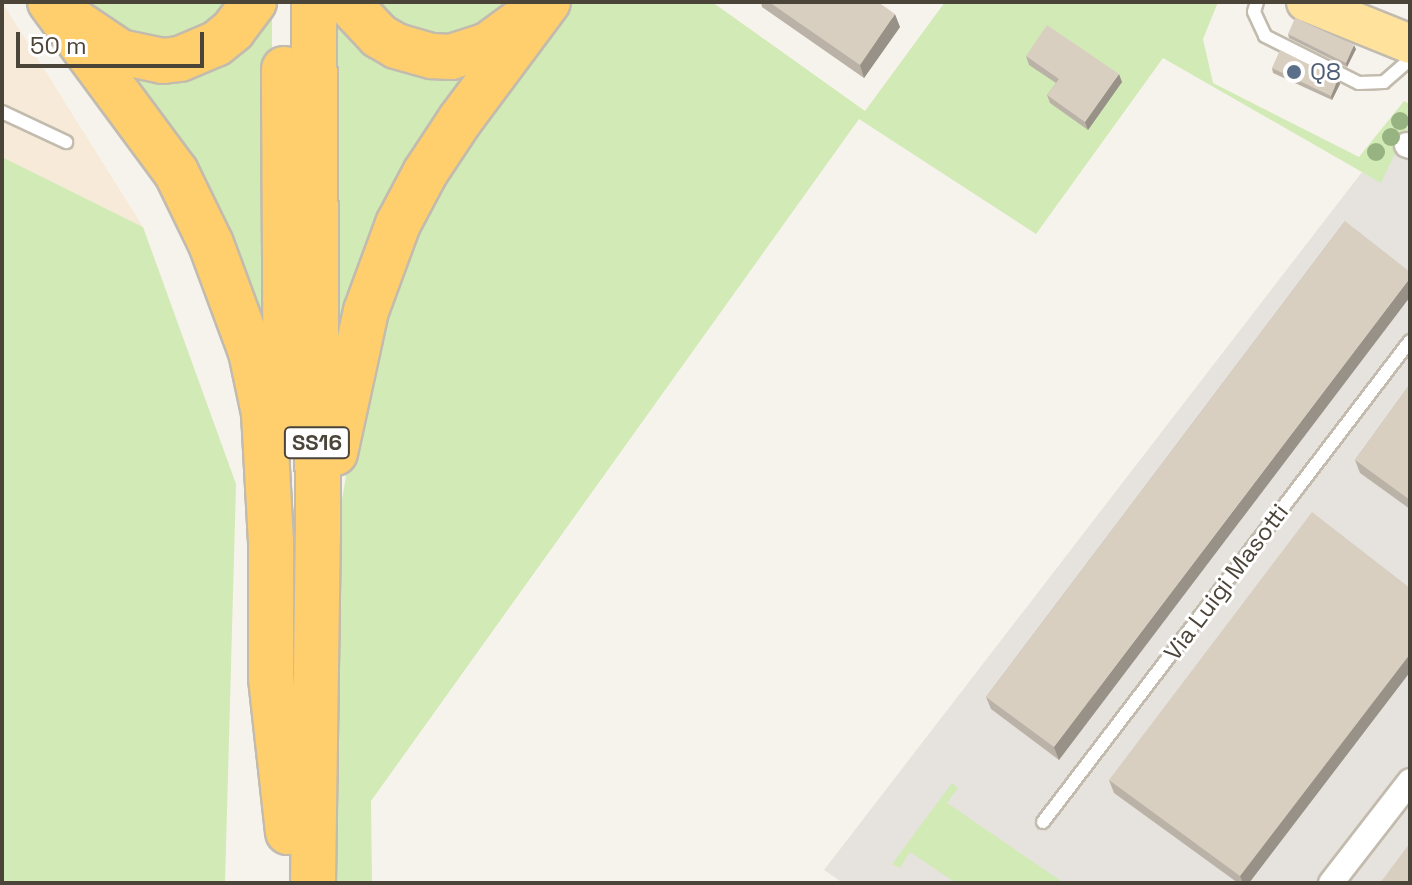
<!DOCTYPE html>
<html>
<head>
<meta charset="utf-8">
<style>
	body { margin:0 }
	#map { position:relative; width:1412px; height:885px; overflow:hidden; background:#f6f3ec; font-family:"Space Grotesk",sans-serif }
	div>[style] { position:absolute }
	.commercial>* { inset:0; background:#f7ead8 }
	.industrial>* { inset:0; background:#e6e2dd }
	.green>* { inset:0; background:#d2eab5 }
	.roads { filter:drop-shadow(2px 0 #c2bbae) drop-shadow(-2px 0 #c2bbae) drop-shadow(0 2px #c2bbae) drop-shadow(0 -2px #c2bbae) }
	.lane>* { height:12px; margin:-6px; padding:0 6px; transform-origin:6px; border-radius:6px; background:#fff }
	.street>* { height:24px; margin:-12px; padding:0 12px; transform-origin:12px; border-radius:12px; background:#fff }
	.primary>* { height:38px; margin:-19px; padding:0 19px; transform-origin:19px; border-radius:19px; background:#ffe39c }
	.highway>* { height:44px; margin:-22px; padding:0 22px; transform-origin:22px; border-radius:22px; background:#ffcf6e }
	.trees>* { width:18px; height:18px; margin:-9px; border-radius:50%; background:#97b381 }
	.wall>* { inset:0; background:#bab2a6 }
	.shaded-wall>* { inset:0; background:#979187 }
	.building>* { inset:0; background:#d8cfc1 }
	.dots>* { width:22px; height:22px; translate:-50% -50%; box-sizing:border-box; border:4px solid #fff; border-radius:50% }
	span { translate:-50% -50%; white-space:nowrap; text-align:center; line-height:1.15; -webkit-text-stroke:6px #fff; paint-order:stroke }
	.shield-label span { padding:2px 6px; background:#fff; border:2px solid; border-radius:6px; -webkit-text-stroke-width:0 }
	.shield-label { font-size:22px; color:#4b4439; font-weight:700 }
	.service-label { font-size:24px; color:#4e5e75 }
	.left { translate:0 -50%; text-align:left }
	.street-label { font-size:24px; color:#4b4439 }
	.frame { position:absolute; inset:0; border:4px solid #4b4439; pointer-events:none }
	.scale { position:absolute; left:16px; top:32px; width:188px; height:36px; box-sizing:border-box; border:4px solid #4b4439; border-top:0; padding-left:10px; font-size:24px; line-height:28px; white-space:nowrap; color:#4b4439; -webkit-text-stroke:6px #fff; paint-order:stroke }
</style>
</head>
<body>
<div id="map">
	<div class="commercial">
		<div style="clip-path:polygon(2px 2px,143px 227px,2px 157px)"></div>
	</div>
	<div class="industrial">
		<div style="clip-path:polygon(1410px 122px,1410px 883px,843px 883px,824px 870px,1362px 172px,1381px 182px)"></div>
	</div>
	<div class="green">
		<div style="clip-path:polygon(74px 2px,242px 2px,231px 20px,159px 50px)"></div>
		<div style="clip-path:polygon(272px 2px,272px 389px,121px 63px)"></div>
		<div style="clip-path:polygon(330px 2px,484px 65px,334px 373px)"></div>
		<div style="clip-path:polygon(359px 2px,523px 2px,495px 31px,434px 45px)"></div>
		<div style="clip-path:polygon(568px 2px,712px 2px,865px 111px,945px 2px,1218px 2px,1203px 39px,1213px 83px,1359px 157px,1404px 101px,1410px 104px,1410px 122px,1381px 183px,1163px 58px,1036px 234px,859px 119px,371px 801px,372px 883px,334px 883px,338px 523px,360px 394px,420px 213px)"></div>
		<div style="clip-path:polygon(2px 157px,143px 227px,236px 484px,225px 883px,2px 883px)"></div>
		<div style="clip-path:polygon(952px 783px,958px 788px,947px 803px,1061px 881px,1059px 883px,956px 883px,910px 852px,900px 868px,892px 864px)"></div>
	</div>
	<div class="roads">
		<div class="lane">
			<div style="left:1257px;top:2px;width:10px;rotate:107deg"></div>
			<div style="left:1254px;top:12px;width:26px;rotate:65deg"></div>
			<div style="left:1265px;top:36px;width:105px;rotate:26.6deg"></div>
			<div style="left:1359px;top:83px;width:25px;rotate:-2deg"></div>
			<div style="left:1384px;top:82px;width:35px;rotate:-41deg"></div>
			<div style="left:2px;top:112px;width:71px;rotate:25.1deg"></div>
			<div style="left:1043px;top:822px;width:605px;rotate:-52.66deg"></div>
		</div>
		<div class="street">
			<div style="left:1407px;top:145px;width:3px;rotate:18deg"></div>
			<div style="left:1331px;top:883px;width:129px;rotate:-52.2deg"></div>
		</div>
		<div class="primary">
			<div style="left:1306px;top:2px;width:112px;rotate:22deg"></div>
		</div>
		<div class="highway">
			<div style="left:50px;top:2px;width:212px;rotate:53.5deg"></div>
			<div style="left:176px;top:172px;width:80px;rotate:64.1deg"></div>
			<div style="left:211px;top:244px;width:115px;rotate:69.7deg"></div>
			<div style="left:251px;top:352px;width:62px;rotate:78deg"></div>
			<div style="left:264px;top:413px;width:129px;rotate:86.9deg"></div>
			<div style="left:271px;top:542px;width:136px;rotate:90deg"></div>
			<div style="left:271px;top:678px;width:155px;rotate:83.7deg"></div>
			<div style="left:347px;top:2px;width:47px;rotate:46.7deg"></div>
			<div style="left:379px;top:36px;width:20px;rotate:30deg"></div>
			<div style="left:396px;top:46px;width:37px;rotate:16deg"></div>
			<div style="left:432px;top:56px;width:19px;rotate:3deg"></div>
			<div style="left:451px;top:57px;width:39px;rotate:-18deg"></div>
			<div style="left:488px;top:45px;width:47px;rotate:-36.4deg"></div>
			<div style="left:77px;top:23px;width:52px;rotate:34deg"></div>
			<div style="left:120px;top:52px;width:44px;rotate:11.8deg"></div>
			<div style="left:163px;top:61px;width:17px;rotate:-7deg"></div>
			<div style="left:180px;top:59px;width:39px;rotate:-23deg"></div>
			<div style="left:216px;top:44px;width:22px;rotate:-39deg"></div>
			<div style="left:233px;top:30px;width:35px;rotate:-53deg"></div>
			<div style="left:284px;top:69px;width:356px;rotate:89.7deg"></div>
			<div style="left:335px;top:453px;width:145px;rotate:-77.7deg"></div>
			<div style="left:366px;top:311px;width:93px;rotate:-69.8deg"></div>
			<div style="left:398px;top:224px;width:58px;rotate:-62.1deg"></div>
			<div style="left:425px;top:173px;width:64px;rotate:-56.6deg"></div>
			<div style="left:460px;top:120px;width:147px;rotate:-53.3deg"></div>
			<div style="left:313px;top:883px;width:349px;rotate:-89.2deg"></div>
			<div style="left:318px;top:534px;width:532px;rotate:-90.43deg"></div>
		</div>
	</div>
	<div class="trees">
		<div style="left:1400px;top:121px"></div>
		<div style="left:1391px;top:137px"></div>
		<div style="left:1376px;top:152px"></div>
	</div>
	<div class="wall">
		<div style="clip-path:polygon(761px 2px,878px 2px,900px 27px,864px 78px,762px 7px)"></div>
		<div style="clip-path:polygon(1288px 34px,1356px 49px,1347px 67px,1289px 38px)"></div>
		<div style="clip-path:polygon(1026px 56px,1122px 82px,1088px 130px,1050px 103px,1047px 95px,1056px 83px,1029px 65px)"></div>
		<div style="clip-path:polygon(1272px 68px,1338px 79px,1340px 84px,1332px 100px,1273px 73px)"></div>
		<div style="clip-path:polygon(1345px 221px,1059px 760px,991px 709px,986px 697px)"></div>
		<div style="clip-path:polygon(1410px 384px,1410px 509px,1360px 473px,1355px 460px)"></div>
		<div style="clip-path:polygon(1410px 588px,1410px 672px,1249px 883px,1238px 883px,1114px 793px,1109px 780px)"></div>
	</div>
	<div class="shaded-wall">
		<div style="clip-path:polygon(895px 14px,900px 27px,864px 78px,860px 65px)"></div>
		<div style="clip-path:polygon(1354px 45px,1356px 49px,1347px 67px,1346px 63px)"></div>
		<div style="clip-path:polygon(1119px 74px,1122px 82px,1088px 130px,1085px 122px)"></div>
		<div style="clip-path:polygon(1338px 79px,1340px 84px,1332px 100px,1331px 96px)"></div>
		<div style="clip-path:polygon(1410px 278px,1410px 297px,1059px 760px,1054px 747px)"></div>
		<div style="clip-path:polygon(1410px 654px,1410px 672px,1249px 883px,1243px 883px,1240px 876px)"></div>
	</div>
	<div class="building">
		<div style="clip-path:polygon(769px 2px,878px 2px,895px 14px,860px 65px)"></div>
		<div style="clip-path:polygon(1295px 18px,1354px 45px,1346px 63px,1288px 34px)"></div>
		<div style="clip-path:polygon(1047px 25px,1119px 74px,1085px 122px,1047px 95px,1059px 79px,1026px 56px)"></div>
		<div style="clip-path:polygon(1280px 50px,1338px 79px,1331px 96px,1272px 68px)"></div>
		<div style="clip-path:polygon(1345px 221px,1410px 272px,1410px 278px,1054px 747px,986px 697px)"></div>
		<div style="clip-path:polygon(1410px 384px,1410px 500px,1355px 460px)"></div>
		<div style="clip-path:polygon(1312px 512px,1410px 588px,1410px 654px,1240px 876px,1109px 780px)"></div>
		<div style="clip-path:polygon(1410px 843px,1410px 883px,1380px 883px)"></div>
	</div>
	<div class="dots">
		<div style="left:1294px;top:72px;background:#5c6f8a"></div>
	</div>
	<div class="shield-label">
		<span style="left:317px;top:443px">SS16</span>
	</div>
	<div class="service-label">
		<span class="left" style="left:1310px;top:72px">Q8</span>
	</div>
	<div class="street-label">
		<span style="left:1226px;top:582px;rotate:-53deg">Via Luigi Masotti</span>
	</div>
	<div class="frame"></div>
	<div class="scale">50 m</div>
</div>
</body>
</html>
